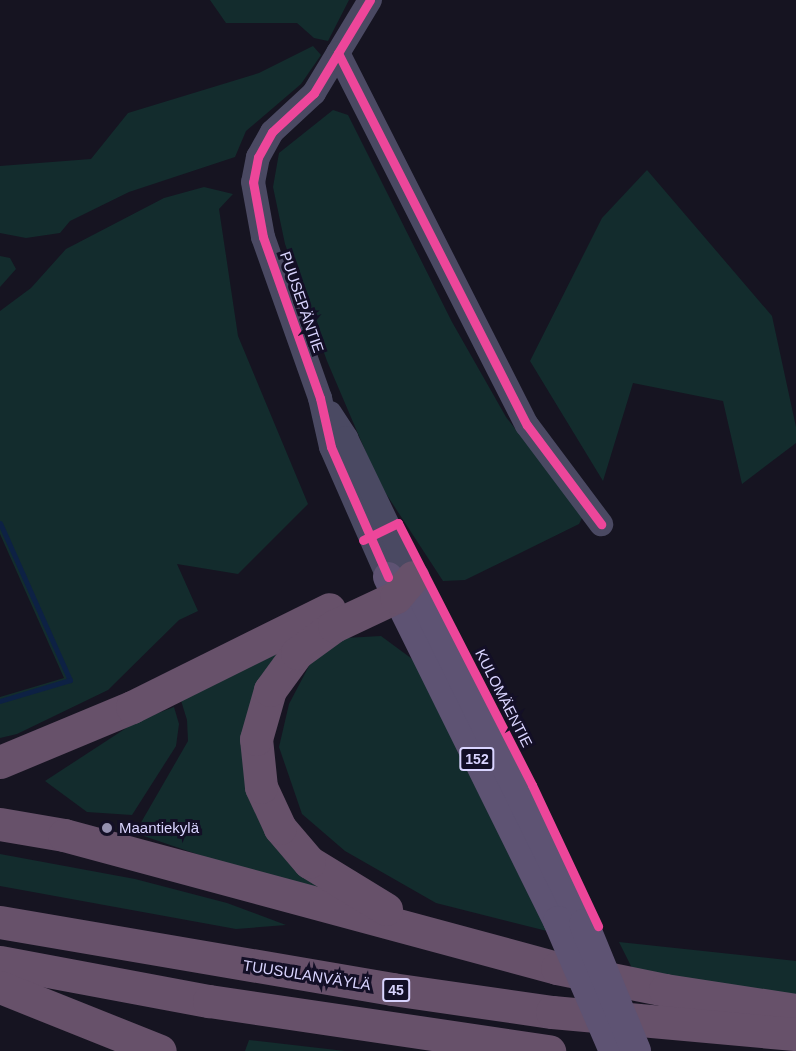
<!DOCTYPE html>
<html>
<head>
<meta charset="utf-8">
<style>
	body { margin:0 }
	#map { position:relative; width:796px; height:1051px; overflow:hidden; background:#161421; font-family:Helvetica,sans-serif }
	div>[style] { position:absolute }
	.green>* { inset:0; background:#132c2d }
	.stream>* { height:5px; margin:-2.5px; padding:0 2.5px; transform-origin:2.5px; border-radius:2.5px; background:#0d2144 }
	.minor>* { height:24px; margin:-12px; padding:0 12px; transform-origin:12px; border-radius:12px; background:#4a4962 }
	.major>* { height:30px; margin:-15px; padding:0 15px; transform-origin:15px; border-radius:15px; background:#5e5373 }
	.highway>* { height:33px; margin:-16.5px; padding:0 16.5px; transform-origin:16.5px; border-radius:16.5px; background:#67516a }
	.major-bridge>* { height:30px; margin:-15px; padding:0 15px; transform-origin:15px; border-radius:15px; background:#5e5373 }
	.cycleway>* { height:9px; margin:-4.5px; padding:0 4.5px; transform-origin:4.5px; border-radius:4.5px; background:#ed469a }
	.dots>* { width:16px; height:16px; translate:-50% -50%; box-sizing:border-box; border:3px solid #130f26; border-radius:50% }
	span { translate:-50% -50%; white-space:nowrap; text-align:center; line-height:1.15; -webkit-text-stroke:6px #130f26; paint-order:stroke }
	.shield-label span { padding:2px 4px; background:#130f26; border:2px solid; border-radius:4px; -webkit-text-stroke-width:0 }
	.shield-label { font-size:14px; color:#d9d4ff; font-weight:700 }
	.street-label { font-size:15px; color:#d9d4ff }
	.poi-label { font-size:15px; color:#d9d4ff }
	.left { translate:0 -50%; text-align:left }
</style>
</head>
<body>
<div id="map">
	<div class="green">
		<div style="clip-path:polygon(210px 0,349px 0,328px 41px,314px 38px,297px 23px,226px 23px)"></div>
		<div style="clip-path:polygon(313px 46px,321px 55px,301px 84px,246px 131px,235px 157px,129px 192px,70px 221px,60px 233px,26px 238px,0 233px,0 166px,91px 159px,128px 113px,259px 73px)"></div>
		<div style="clip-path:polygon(333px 110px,348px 115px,452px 322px,506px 417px,583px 516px,579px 524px,465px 580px,443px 581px,379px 483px,327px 361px,285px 244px,273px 187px,279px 153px)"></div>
		<div style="clip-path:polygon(647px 170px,772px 316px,796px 427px,796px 443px,742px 484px,723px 401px,633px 383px,603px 481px,530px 361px,602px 218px)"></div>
		<div style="clip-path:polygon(204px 187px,233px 194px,219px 209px,238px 336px,308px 504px,238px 574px,177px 564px,198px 611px,179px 620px,108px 690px,17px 734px,0 738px,0 697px,64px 678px,0 534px,0 311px,31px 288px,66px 249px,164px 198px)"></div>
		<div style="clip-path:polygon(0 256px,10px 258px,16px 269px,0 287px)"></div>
		<div style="clip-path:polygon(294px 633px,251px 770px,358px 902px,258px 875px,135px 833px,188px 741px,187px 720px,179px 694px)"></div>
		<div style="clip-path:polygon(381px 636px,419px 664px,551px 932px,436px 903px,345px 851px,302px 814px,279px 747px,289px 704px,310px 664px,345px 638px)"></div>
		<div style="clip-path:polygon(174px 707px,179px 724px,176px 746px,132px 815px,87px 812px,45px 781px,137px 721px)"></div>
		<div style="clip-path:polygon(0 854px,135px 879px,227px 903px,286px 925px,236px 929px,0 886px)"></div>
		<div style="clip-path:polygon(619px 942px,796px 961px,796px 998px,634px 972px)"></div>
		<div style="clip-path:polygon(249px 1040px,345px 1051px,245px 1051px)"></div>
	</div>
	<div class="stream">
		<div style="left:0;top:523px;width:172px;rotate:66deg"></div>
		<div style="left:70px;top:680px;width:73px;rotate:163.3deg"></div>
	</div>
	<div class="minor">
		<div style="left:370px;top:0;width:109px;rotate:121.1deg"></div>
		<div style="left:314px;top:93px;width:57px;rotate:137.1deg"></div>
		<div style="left:272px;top:132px;width:29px;rotate:119deg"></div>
		<div style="left:258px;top:157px;width:25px;rotate:101deg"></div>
		<div style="left:253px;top:182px;width:56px;rotate:79.7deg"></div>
		<div style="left:263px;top:237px;width:171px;rotate:70.5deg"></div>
		<div style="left:320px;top:398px;width:50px;rotate:77.3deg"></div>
		<div style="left:331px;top:447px;width:142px;rotate:66.3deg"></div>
		<div style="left:338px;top:53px;width:417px;rotate:63.1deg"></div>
		<div style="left:527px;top:425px;width:124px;rotate:53.2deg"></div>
		<div style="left:330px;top:413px;width:30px;rotate:57deg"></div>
		<div style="left:346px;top:438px;width:154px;rotate:64.3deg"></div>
	</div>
	<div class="major">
		<div style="left:388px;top:577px;width:384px;rotate:63.7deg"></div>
		<div style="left:413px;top:577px;width:387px;rotate:63.8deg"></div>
	</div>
	<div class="highway">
		<div style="left:0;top:762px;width:143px;rotate:-22.6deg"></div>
		<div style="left:132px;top:707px;width:220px;rotate:-26.4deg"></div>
		<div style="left:0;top:824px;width:65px;rotate:9.8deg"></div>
		<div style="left:64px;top:835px;width:511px;rotate:15.1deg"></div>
		<div style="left:557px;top:968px;width:110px;rotate:11.5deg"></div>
		<div style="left:665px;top:990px;width:133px;rotate:8.7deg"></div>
		<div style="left:386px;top:909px;width:90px;rotate:-148.6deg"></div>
		<div style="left:309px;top:862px;width:45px;rotate:-130.5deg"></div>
		<div style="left:280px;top:828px;width:45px;rotate:-114.9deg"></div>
		<div style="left:261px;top:787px;width:48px;rotate:-95.9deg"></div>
		<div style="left:256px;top:739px;width:51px;rotate:-74.1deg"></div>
		<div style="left:270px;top:690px;width:46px;rotate:-53.9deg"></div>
		<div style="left:297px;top:653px;width:46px;rotate:-36.1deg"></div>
		<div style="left:334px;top:626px;width:68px;rotate:-25.1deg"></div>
		<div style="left:396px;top:597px;width:26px;rotate:-50deg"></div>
		<div style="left:0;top:922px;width:398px;rotate:9.7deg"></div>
		<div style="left:392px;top:989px;width:162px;rotate:8.2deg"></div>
		<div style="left:552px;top:1012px;width:245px;rotate:5.2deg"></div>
		<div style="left:0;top:962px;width:213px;rotate:10.6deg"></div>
		<div style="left:209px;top:1001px;width:344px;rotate:8.4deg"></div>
		<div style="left:0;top:987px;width:172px;rotate:21.8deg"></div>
	</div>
	<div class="major-bridge">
		<div style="left:558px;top:921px;width:142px;rotate:66.7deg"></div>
		<div style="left:584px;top:924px;width:137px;rotate:67.7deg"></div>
	</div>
	<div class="cycleway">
		<div style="left:370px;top:0;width:109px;rotate:121.1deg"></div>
		<div style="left:314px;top:93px;width:57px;rotate:137.1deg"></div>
		<div style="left:272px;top:132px;width:29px;rotate:119deg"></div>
		<div style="left:258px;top:157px;width:25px;rotate:101deg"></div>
		<div style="left:253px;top:182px;width:56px;rotate:79.7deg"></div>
		<div style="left:263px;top:237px;width:171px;rotate:70.5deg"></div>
		<div style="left:320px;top:398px;width:50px;rotate:77.3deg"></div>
		<div style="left:331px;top:447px;width:142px;rotate:66.3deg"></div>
		<div style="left:338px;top:53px;width:417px;rotate:63.1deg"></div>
		<div style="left:527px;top:425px;width:124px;rotate:53.2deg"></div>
		<div style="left:363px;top:540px;width:39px;rotate:-26deg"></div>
		<div style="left:398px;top:523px;width:294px;rotate:62.9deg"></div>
		<div style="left:532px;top:785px;width:156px;rotate:64.9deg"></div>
	</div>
	<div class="dots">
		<div style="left:107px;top:828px;background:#9591b1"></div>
	</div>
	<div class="shield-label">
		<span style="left:477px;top:759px">152</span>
		<span style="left:396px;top:990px">45</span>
	</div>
	<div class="street-label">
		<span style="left:302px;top:302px;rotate:71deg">PUUSEPÄNTIE</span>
		<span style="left:504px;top:698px;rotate:63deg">KULOMÄENTIE</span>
		<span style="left:307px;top:975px;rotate:9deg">TUUSULANVÄYLÄ</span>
	</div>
	<div class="poi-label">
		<span class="left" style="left:119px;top:828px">Maantiekylä</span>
	</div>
</div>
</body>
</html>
